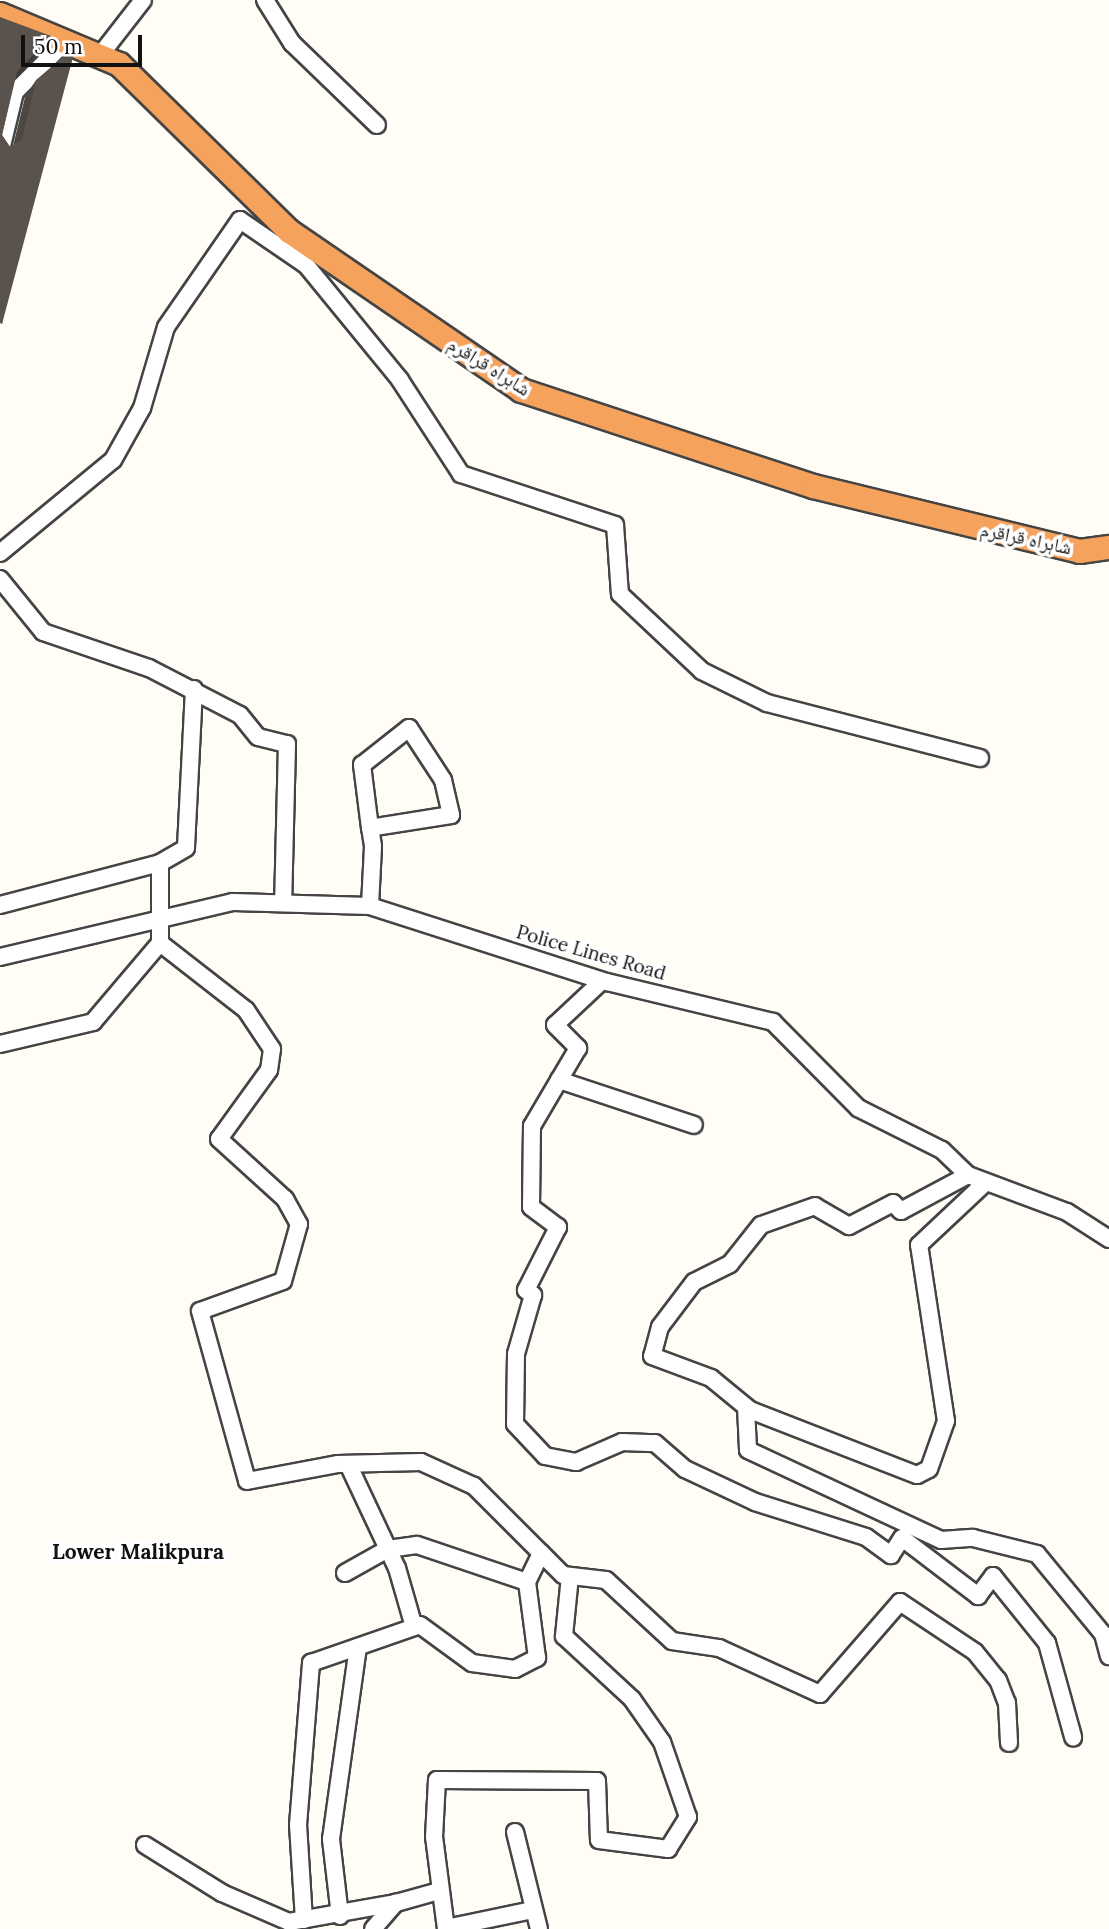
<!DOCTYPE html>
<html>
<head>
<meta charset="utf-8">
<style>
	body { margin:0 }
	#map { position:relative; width:1109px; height:1929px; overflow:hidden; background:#fffdf5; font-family:Lora,"Noto Naskh Arabic",serif }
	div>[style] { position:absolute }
	.roads { filter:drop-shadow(2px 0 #444) drop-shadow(-2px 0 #444) drop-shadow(0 2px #444) drop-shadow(0 -2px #444) }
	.minor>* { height:16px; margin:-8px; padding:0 8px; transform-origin:8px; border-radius:8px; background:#fff }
	.highway>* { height:23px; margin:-11.5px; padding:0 11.5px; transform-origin:11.5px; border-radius:11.5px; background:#f5a25d }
	.wall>* { inset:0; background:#4d4742 }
	.shaded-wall>* { inset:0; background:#3f3936 }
	.building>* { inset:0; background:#5a524d }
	span { translate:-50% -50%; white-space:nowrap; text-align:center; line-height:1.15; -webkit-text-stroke:7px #fff; paint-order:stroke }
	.street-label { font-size:19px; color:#111 }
	.neighbourhood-label { font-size:21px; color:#111; font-weight:700 }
	.scale { position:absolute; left:21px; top:35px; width:121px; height:32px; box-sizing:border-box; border:4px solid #111; border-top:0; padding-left:9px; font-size:21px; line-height:24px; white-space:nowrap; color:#111; -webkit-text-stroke:5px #fff; paint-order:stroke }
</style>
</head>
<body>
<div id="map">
	<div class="roads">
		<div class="minor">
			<div style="left:265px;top:0;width:51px;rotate:57.9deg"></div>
			<div style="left:292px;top:43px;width:118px;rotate:44deg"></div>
			<div style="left:101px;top:54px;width:68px;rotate:-52.1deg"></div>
			<div style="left:0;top:154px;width:64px;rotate:-76.4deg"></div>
			<div style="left:15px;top:92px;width:72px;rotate:-45deg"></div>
			<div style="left:0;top:553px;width:146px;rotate:-39.5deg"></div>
			<div style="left:113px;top:460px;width:60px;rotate:-60.9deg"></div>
			<div style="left:142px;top:408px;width:84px;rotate:-73.5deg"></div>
			<div style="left:166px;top:327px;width:130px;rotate:-55.3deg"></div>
			<div style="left:240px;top:220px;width:80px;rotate:34.3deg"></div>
			<div style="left:306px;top:265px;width:149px;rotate:50.7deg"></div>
			<div style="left:400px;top:380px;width:112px;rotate:57deg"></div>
			<div style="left:461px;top:474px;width:162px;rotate:18.3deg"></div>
			<div style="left:615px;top:525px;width:69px;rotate:85.9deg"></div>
			<div style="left:620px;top:594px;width:112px;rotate:43.2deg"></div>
			<div style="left:702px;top:671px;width:72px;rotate:26.2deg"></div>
			<div style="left:767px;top:703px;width:220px;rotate:14.5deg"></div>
			<div style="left:0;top:579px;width:68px;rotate:50.9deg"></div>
			<div style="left:43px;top:632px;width:112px;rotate:18.8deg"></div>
			<div style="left:149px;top:668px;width:102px;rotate:27.3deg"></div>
			<div style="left:240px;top:715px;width:28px;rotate:51deg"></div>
			<div style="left:258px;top:737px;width:30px;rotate:14deg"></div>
			<div style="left:287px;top:744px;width:159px;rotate:91.4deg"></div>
			<div style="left:194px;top:689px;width:159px;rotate:92.9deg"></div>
			<div style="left:186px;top:848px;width:30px;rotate:150deg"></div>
			<div style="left:160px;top:863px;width:80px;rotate:90deg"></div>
			<div style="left:160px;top:943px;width:109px;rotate:37.9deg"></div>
			<div style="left:246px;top:1010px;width:47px;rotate:56.3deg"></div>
			<div style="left:272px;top:1049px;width:21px;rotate:98deg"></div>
			<div style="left:269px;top:1070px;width:85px;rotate:125.9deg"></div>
			<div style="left:219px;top:1139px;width:89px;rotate:42.3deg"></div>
			<div style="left:285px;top:1199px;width:29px;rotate:61deg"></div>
			<div style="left:299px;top:1224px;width:59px;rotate:105.7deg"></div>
			<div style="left:283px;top:1281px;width:88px;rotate:160.1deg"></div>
			<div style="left:200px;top:1311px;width:176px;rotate:74.5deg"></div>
			<div style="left:247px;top:1481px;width:93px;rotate:-10.6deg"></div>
			<div style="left:338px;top:1464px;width:83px;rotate:-1.4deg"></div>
			<div style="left:421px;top:1462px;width:58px;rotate:24.4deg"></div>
			<div style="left:474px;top:1486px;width:95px;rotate:45deg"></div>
			<div style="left:0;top:905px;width:165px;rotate:-14.7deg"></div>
			<div style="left:370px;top:906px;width:60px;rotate:-87.1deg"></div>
			<div style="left:373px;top:846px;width:18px;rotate:-99deg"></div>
			<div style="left:370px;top:828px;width:64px;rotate:-97.2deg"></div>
			<div style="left:362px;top:765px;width:60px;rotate:-38.2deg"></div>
			<div style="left:409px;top:728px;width:62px;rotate:56.8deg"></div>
			<div style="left:443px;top:780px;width:36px;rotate:77deg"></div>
			<div style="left:451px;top:815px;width:82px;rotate:170.9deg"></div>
			<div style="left:0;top:957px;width:239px;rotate:-13.3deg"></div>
			<div style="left:233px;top:902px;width:137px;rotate:1.7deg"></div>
			<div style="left:370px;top:906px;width:249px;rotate:17.8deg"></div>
			<div style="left:607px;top:982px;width:171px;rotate:13.5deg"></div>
			<div style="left:773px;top:1022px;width:121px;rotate:45.3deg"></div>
			<div style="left:858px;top:1108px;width:94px;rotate:26.6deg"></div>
			<div style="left:942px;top:1150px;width:36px;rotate:44deg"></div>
			<div style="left:968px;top:1175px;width:106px;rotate:20.5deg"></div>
			<div style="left:1067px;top:1212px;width:50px;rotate:32.7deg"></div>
			<div style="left:602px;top:981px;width:64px;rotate:136.9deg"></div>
			<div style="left:555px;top:1025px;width:33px;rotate:45deg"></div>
			<div style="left:578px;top:1048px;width:91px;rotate:120.5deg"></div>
			<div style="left:532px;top:1126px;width:81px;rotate:90.7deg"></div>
			<div style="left:531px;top:1207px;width:34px;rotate:37deg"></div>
			<div style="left:558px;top:1227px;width:71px;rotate:116.9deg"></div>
			<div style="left:526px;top:1290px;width:9px;rotate:36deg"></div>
			<div style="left:533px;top:1295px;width:61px;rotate:106.1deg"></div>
			<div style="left:516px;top:1354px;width:70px;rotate:90.8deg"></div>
			<div style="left:515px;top:1424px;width:44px;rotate:46.8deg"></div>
			<div style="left:545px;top:1456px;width:32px;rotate:11deg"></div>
			<div style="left:576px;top:1462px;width:50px;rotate:-23.5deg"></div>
			<div style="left:622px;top:1442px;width:33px;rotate:2deg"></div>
			<div style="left:655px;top:1443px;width:40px;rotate:41deg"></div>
			<div style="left:685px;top:1469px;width:77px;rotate:25.2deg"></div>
			<div style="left:755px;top:1502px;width:116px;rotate:17.5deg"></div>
			<div style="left:866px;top:1537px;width:31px;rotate:36deg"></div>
			<div style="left:891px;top:1555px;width:20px;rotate:-57deg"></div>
			<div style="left:902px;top:1538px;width:96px;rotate:37.3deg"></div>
			<div style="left:978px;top:1596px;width:25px;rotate:-53deg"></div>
			<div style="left:993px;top:1576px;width:86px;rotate:51.1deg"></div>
			<div style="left:1047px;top:1643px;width:98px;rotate:74.5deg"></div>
			<div style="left:0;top:1044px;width:96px;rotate:-13.3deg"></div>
			<div style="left:93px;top:1022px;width:104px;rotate:-49.7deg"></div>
			<div style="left:559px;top:1080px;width:142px;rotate:18.4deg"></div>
			<div style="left:968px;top:1175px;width:76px;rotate:151.8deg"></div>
			<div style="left:901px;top:1211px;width:11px;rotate:-135deg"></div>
			<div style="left:893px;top:1203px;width:50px;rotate:152.4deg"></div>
			<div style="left:849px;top:1226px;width:39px;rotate:-150deg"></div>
			<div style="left:815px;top:1206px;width:57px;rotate:160.6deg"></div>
			<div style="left:761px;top:1225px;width:50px;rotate:128.5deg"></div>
			<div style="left:730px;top:1264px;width:40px;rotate:153.4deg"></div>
			<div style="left:694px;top:1282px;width:56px;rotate:127.1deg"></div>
			<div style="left:660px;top:1327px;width:30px;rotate:105deg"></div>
			<div style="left:652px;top:1356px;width:63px;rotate:20.4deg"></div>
			<div style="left:711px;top:1378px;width:50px;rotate:39.4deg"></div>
			<div style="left:750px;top:1410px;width:179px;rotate:21.3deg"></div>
			<div style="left:917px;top:1475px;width:13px;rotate:-27deg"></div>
			<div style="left:929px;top:1469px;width:51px;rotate:-70.5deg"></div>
			<div style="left:946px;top:1421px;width:178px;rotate:-98.7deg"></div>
			<div style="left:919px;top:1245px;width:91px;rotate:-43.2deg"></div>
			<div style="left:746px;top:1407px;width:43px;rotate:87.3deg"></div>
			<div style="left:748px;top:1450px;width:213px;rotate:25deg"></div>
			<div style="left:941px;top:1540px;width:32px;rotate:-4deg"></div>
			<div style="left:973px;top:1538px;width:66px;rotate:14deg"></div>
			<div style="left:1037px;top:1554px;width:104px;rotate:50.5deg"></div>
			<div style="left:1103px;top:1634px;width:23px;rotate:75deg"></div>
			<div style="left:348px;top:1464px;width:115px;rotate:64.8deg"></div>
			<div style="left:397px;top:1568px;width:61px;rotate:73.9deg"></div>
			<div style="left:345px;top:1573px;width:49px;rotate:-29.2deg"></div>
			<div style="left:388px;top:1549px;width:29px;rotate:-8deg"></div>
			<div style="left:417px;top:1545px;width:116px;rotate:18.6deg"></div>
			<div style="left:515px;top:1832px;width:100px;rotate:76.1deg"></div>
			<div style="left:145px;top:1845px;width:91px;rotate:31.9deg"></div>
			<div style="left:222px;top:1893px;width:73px;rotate:23.4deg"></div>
			<div style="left:289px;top:1922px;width:109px;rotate:-10.1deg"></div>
			<div style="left:340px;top:1916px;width:78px;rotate:-96.7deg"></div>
			<div style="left:331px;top:1839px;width:194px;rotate:-82deg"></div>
			<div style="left:304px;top:1920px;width:95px;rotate:-93.6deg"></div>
			<div style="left:298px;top:1825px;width:163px;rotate:-85.4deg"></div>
			<div style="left:311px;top:1663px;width:115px;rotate:-19.2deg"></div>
			<div style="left:420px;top:1625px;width:64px;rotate:36.2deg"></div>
			<div style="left:472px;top:1663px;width:43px;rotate:7.9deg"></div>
			<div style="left:515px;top:1669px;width:25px;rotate:-27deg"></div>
			<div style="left:537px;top:1658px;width:77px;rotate:-97.5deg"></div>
			<div style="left:527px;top:1582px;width:32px;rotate:-64deg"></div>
			<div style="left:541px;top:1553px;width:31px;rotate:45deg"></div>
			<div style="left:563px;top:1575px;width:43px;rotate:6.6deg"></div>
			<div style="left:606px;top:1580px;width:90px;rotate:42.7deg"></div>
			<div style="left:672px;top:1641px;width:48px;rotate:8.5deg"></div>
			<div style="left:719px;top:1648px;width:111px;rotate:24.5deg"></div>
			<div style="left:820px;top:1694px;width:122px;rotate:-49deg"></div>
			<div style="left:900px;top:1602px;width:90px;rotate:33.7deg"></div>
			<div style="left:975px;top:1652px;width:36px;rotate:51deg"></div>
			<div style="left:998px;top:1680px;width:25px;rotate:69deg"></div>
			<div style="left:1007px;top:1703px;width:40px;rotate:87.1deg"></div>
			<div style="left:446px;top:1928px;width:89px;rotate:-11.7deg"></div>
			<div style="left:373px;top:1929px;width:35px;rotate:-49deg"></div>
			<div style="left:396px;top:1903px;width:45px;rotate:-15.6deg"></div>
			<div style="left:446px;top:1929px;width:93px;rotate:-97.4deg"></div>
			<div style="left:434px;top:1837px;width:57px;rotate:-87deg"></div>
			<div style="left:437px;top:1780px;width:160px;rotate:0.4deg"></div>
			<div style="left:597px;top:1781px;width:59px;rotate:88.1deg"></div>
			<div style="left:599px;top:1840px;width:70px;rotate:7.4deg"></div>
			<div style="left:668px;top:1849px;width:38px;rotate:-58deg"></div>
			<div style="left:688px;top:1817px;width:79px;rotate:-109.1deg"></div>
			<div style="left:662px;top:1742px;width:52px;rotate:-124.9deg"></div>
			<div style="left:632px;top:1699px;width:93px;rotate:-137.2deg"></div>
			<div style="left:564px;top:1636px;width:60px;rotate:-84.3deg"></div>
		</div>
		<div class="highway">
			<div style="left:0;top:14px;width:129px;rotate:22.8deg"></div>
			<div style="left:119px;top:64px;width:238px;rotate:44.5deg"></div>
			<div style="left:289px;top:231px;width:281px;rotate:34.4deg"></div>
			<div style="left:521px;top:390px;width:307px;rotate:18.2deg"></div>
			<div style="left:813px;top:486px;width:274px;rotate:13.7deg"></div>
			<div style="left:1079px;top:551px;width:30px;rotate:-8deg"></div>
		</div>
	</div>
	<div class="wall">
		<div style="clip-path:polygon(0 17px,39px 53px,15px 78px,2px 135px,10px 147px,13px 146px,25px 97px,36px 80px,2px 324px)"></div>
	</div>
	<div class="shaded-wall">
		<div style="clip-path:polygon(51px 36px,39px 53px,5px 90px,17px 72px)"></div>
	</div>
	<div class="building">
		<div style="clip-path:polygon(0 17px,51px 36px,17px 72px,2px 135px,10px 147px,22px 140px,36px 80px,76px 46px,2px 324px,0 323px)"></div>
	</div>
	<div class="street-label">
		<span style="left:489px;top:367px;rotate:32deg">شاہراہ قراقرم</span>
		<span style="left:1026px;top:539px;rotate:12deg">شاہراہ قراقرم</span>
		<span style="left:591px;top:953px;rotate:16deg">Police Lines Road</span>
	</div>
	<div class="neighbourhood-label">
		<span style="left:138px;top:1552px">Lower Malikpura</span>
	</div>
	<div class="scale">50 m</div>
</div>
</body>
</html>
